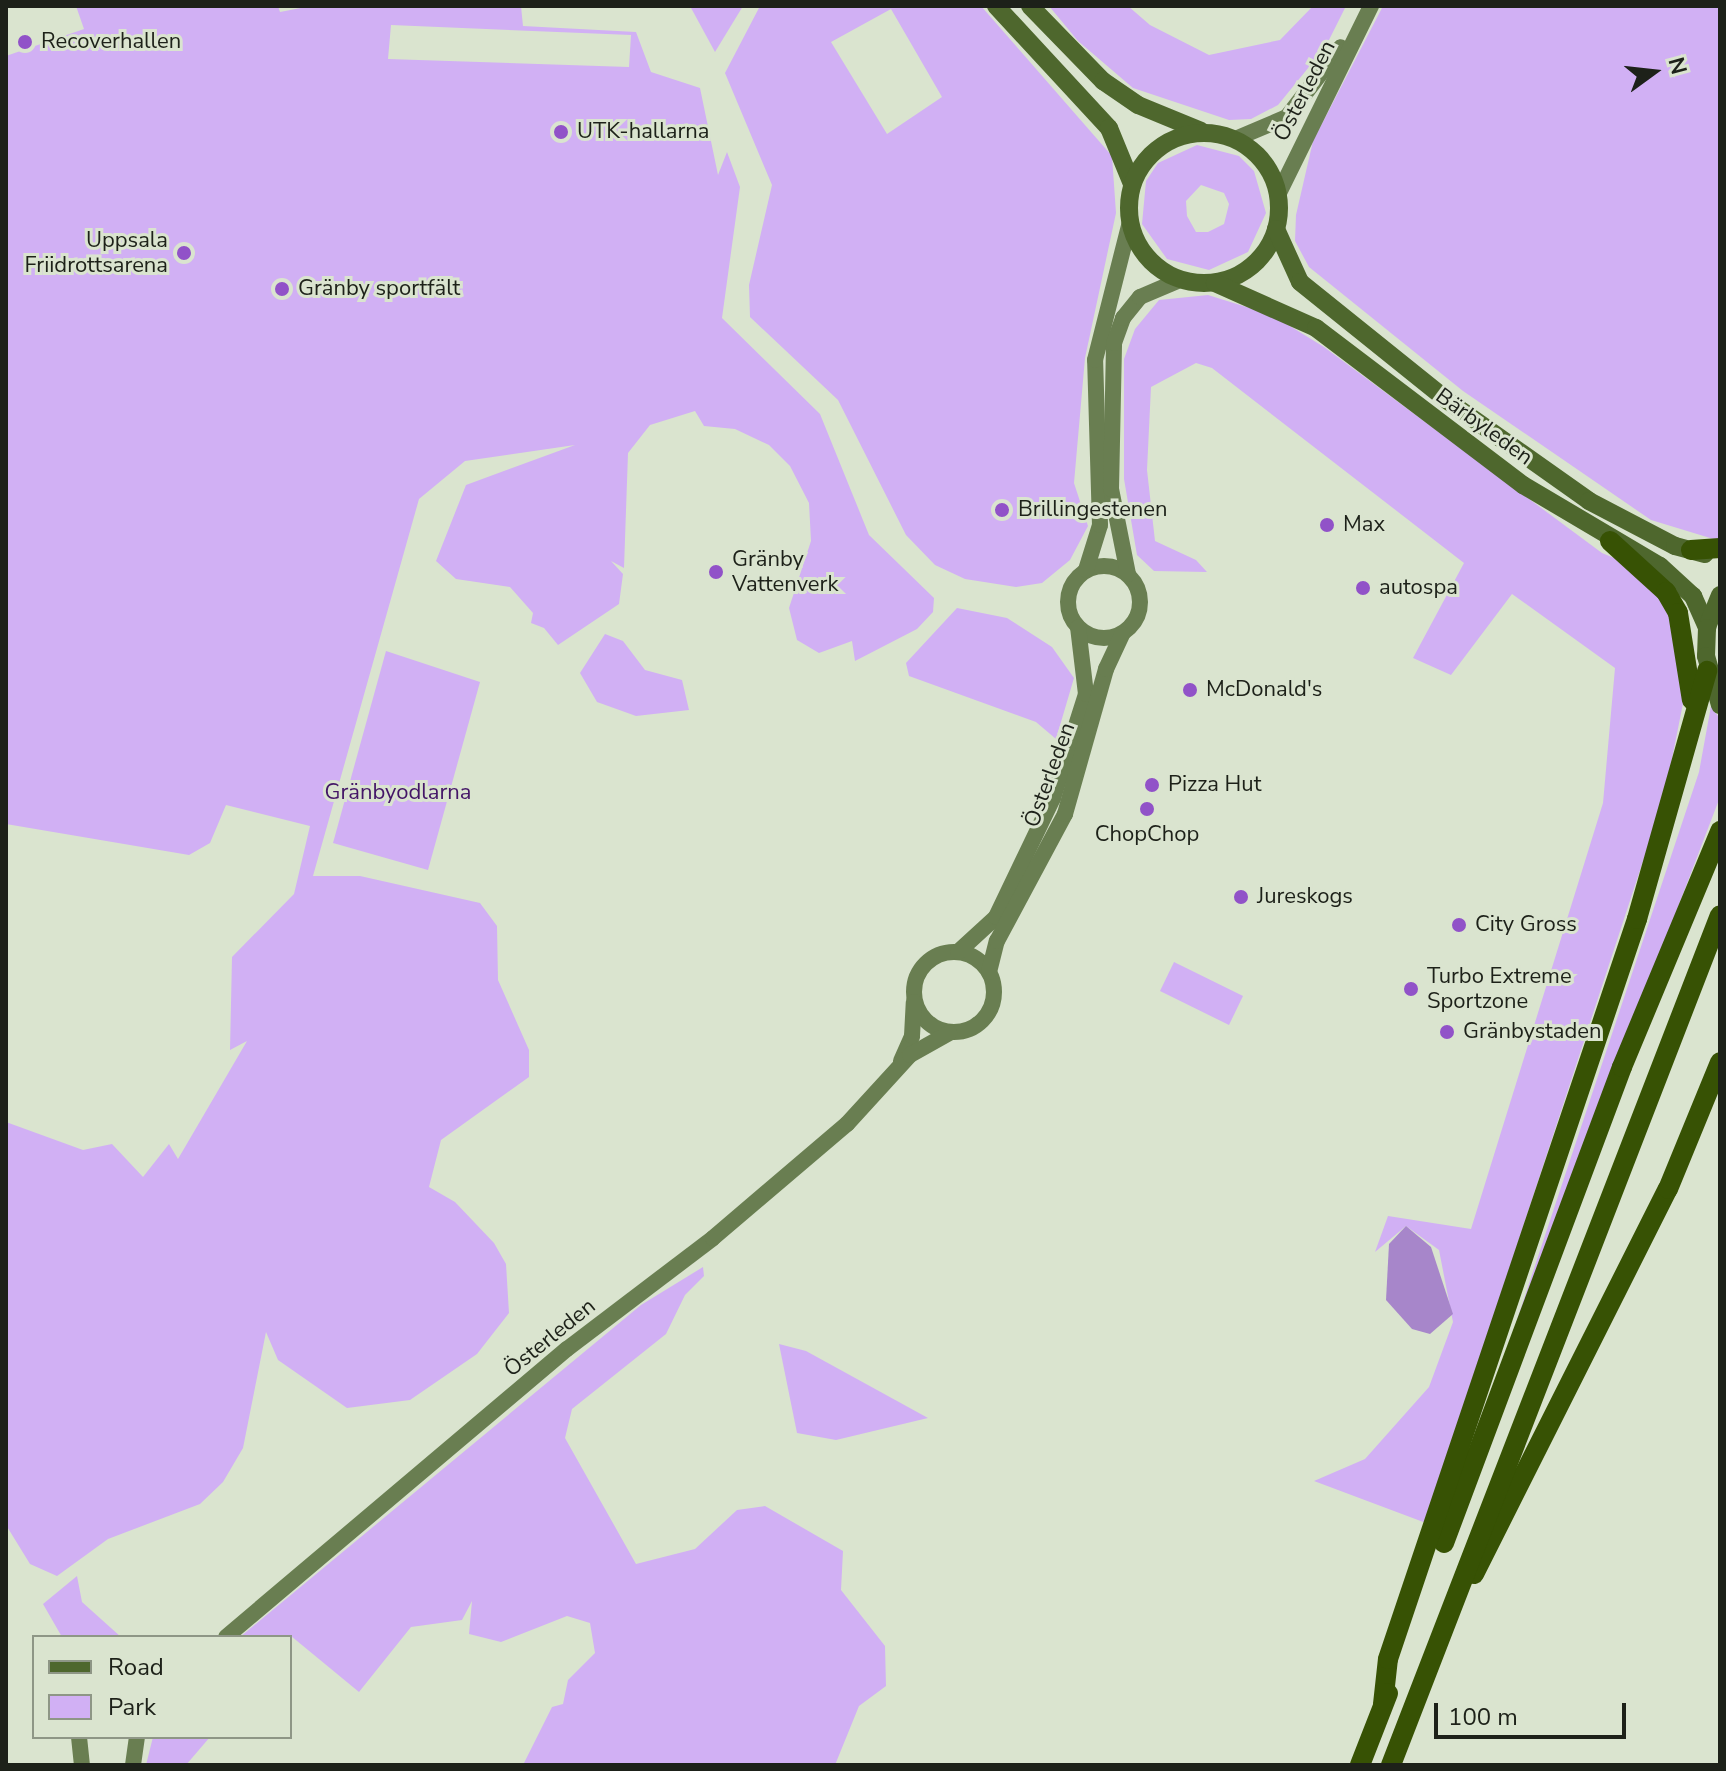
<!DOCTYPE html>
<html>
<head>
<meta charset="utf-8">
<style>
	body { margin:0 }
	#map { position:relative; width:1726px; height:1771px; overflow:hidden; background:#dae4cf; font-family:"Nunito Sans",sans-serif }
	div>[style] { position:absolute }
	.green>* { inset:0; background:#d1b0f4 }
	.water>* { inset:0; background:#a786ca }
	.secondary>* { height:16px; margin:-8px; padding:0 8px; transform-origin:8px; border-radius:8px; background:#697e51 }
	.secondary>.ring { margin:-8px; padding:0; box-sizing:content-box; background:none; border:16px solid #697e51; border-radius:50% }
	.primary>* { height:18px; margin:-9px; padding:0 9px; transform-origin:9px; border-radius:9px; background:#4e672d }
	.primary>.ring { margin:-9px; padding:0; box-sizing:content-box; background:none; border:18px solid #4e672d; border-radius:50% }
	.highway>* { height:20px; margin:-10px; padding:0 10px; transform-origin:10px; border-radius:10px; background:#375204 }
	.dots>* { width:22px; height:22px; translate:-50% -50%; box-sizing:border-box; border:4px solid #dae4cf; border-radius:50% }
	span { translate:-50% -50%; white-space:nowrap; text-align:center; line-height:1.15; -webkit-text-stroke:6px #dae4cf; paint-order:stroke }
	.poi-label { font-size:22px; color:#1d2119 }
	.left { translate:0 -50%; text-align:left }
	.right { translate:-100% -50%; text-align:right }
	.street-label { font-size:22px; color:#1d2119 }
	.park-label { font-size:22px; color:#441667 }
	.frame { position:absolute; inset:0; border:8px solid #1d2119; pointer-events:none }
	.legend { position:absolute; left:32px; top:1635px; width:260px; height:104px; box-sizing:border-box; background:#dae4cf; border:2px solid #8e9686; margin:0; padding:10px 14px; list-style:none; font-size:24px; color:#1d2119 }
	.legend li { display:flex; align-items:center; gap:16px; height:40px }
	.legend b { width:40px; border:2px solid #8e9686 }
	.north { position:absolute; left:1614px; top:32px; width:80px; height:80px; -webkit-text-stroke:6px #dae4cf; paint-order:stroke; rotate:75deg; font-size:22px; font-weight:700; line-height:32px; text-align:center; color:#1d2119 }
	.north::after { content:''; display:block; margin:auto; width:28px; height:36px; background:#1d2119; clip-path:polygon(50% 0,100% 100%,50% 72%,0 100%) }
	.scale { position:absolute; left:1434px; top:1703px; width:192px; height:36px; box-sizing:border-box; border:4px solid #1d2119; border-top:0; padding-left:10px; font-size:24px; line-height:28px; white-space:nowrap; color:#1d2119; -webkit-text-stroke:6px #dae4cf; paint-order:stroke }
</style>
</head>
<body>
<div id="map">
	<div class="green">
		<div style="clip-path:polygon(evenodd,76px 6px,278px 6px,280px 12px,311px 6px,521px 6px,523px 26px,636px 32px,651px 72px,700px 88px,718px 175px,727px 152px,740px 187px,722px 318px,820px 414px,869px 535px,934px 598px,933px 612px,917px 629px,855px 661px,852px 641px,819px 653px,797px 640px,789px 608px,811px 541px,809px 503px,790px 466px,769px 445px,735px 429px,704px 426px,695px 411px,650px 425px,628px 453px,624px 568px,611px 561px,623px 574px,619px 604px,558px 645px,544px 628px,531px 623px,533px 613px,510px 587px,456px 579px,436px 561px,466px 485px,575px 445px,465px 461px,419px 499px,313px 876px,360px 876px,480px 903px,497px 926px,498px 980px,529px 1050px,529px 1077px,441px 1140px,429px 1187px,455px 1202px,494px 1243px,506px 1264px,509px 1313px,477px 1354px,410px 1400px,347px 1408px,278px 1360px,266px 1332px,243px 1448px,223px 1482px,200px 1504px,108px 1539px,57px 1576px,30px 1564px,6px 1525px,6px 1122px,83px 1150px,112px 1144px,143px 1177px,169px 1144px,178px 1159px,247px 1041px,230px 1050px,232px 957px,294px 894px,310px 826px,226px 805px,210px 843px,189px 855px,6px 824px,6px 56px,84px 29px,76px 6px,391px 25px,631px 35px,629px 67px,388px 59px,391px 25px)"></div>
		<div style="clip-path:polygon(690px 6px,743px 6px,715px 52px)"></div>
		<div style="clip-path:polygon(evenodd,760px 6px,981px 6px,1112px 156px,1116px 213px,1085px 358px,1074px 483px,1088px 526px,1070px 560px,1042px 583px,1016px 587px,965px 579px,935px 565px,906px 535px,838px 400px,750px 317px,749px 285px,772px 185px,725px 73px,760px 6px,891px 9px,942px 97px,887px 134px,831px 42px,891px 9px)"></div>
		<div style="clip-path:polygon(1049px 6px,1128px 6px,1150px 25px,1209px 55px,1280px 40px,1313px 6px,1346px 6px,1326px 46px,1278px 105px,1251px 119px,1229px 120px,1133px 88px,1078px 41px)"></div>
		<div style="clip-path:polygon(1383px 6px,1720px 6px,1720px 541px,1651px 520px,1463px 391px,1309px 267px,1295px 241px,1296px 215px,1313px 141px)"></div>
		<div style="clip-path:polygon(evenodd,1197px 145px,1239px 156px,1254px 171px,1266px 213px,1248px 252px,1209px 270px,1167px 259px,1142px 224px,1146px 181px,1158px 163px,1197px 145px,1201px 185px,1224px 193px,1229px 204px,1224px 224px,1208px 232px,1196px 232px,1187px 216px,1186px 201px,1201px 185px)"></div>
		<div style="clip-path:polygon(1208px 295px,1272px 315px,1324px 347px,1602px 553px,1653px 574px,1681px 599px,1694px 648px,1665px 794px,1426px 1523px,1314px 1481px,1365px 1459px,1429px 1387px,1453px 1322px,1439px 1250px,1406px 1226px,1375px 1252px,1388px 1216px,1471px 1229px,1603px 803px,1615px 668px,1512px 594px,1451px 675px,1413px 658px,1464px 563px,1212px 368px,1196px 363px,1151px 387px,1147px 470px,1155px 541px,1196px 560px,1207px 572px,1154px 571px,1137px 555px,1124px 479px,1124px 359px,1135px 329px,1159px 300px)"></div>
		<div style="clip-path:polygon(957px 608px,1007px 618px,1052px 647px,1074px 678px,1056px 739px,1036px 722px,909px 676px,906px 663px)"></div>
		<div style="clip-path:polygon(605px 634px,623px 641px,645px 670px,682px 680px,689px 710px,636px 716px,597px 702px,580px 673px)"></div>
		<div style="clip-path:polygon(386px 651px,480px 682px,428px 870px,333px 843px)"></div>
		<div style="clip-path:polygon(1711px 706px,1720px 719px,1720px 797px,1493px 1392px,1699px 772px)"></div>
		<div style="clip-path:polygon(1174px 962px,1243px 996px,1229px 1025px,1160px 991px)"></div>
		<div style="clip-path:polygon(703px 1267px,704px 1276px,685px 1295px,666px 1334px,572px 1409px,565px 1438px,636px 1564px,695px 1549px,737px 1510px,765px 1506px,843px 1551px,841px 1590px,885px 1646px,886px 1686px,859px 1706px,835px 1765px,523px 1765px,552px 1707px,563px 1704px,568px 1680px,595px 1653px,590px 1623px,567px 1616px,501px 1642px,469px 1634px,472px 1601px,462px 1620px,411px 1627px,359px 1692px,291px 1636px,240px 1637px,641px 1305px)"></div>
		<div style="clip-path:polygon(779px 1344px,806px 1351px,928px 1418px,836px 1440px,797px 1433px)"></div>
		<div style="clip-path:polygon(77px 1576px,82px 1602px,121px 1637px,62px 1637px,43px 1604px)"></div>
		<div style="clip-path:polygon(153px 1737px,210px 1737px,186px 1765px,146px 1765px)"></div>
	</div>
	<div class="water">
		<div style="clip-path:polygon(1406px 1226px,1431px 1247px,1453px 1314px,1430px 1334px,1412px 1329px,1386px 1300px,1389px 1244px)"></div>
	</div>
	<div class="secondary">
		<div style="left:1235px;top:139px;width:56px;rotate:-22.9deg"></div>
		<div style="left:1287px;top:117px;width:88px;rotate:-52.4deg"></div>
		<div style="left:1278px;top:195px;width:211px;rotate:-63.8deg"></div>
		<div class="ring" style="left:1068px;top:566px;width:56px;height:56px"></div>
		<div style="left:1086px;top:570px;width:47px;rotate:-72.7deg"></div>
		<div style="left:1100px;top:525px;width:165px;rotate:-91.7deg"></div>
		<div style="left:1095px;top:360px;width:142px;rotate:-75.8deg"></div>
		<div style="left:1128px;top:574px;width:87px;rotate:-101.3deg"></div>
		<div style="left:1111px;top:489px;width:146px;rotate:-88.8deg"></div>
		<div style="left:1114px;top:343px;width:27px;rotate:-70deg"></div>
		<div style="left:1123px;top:318px;width:27px;rotate:-51deg"></div>
		<div style="left:1140px;top:297px;width:43px;rotate:-23deg"></div>
		<div class="ring" style="left:914px;top:952px;width:64px;height:64px"></div>
		<div style="left:958px;top:952px;width:52px;rotate:-42.6deg"></div>
		<div style="left:996px;top:917px;width:132px;rotate:-64.4deg"></div>
		<div style="left:1053px;top:798px;width:109px;rotate:-72.4deg"></div>
		<div style="left:1086px;top:694px;width:67px;rotate:-96.8deg"></div>
		<div style="left:989px;top:972px;width:32px;rotate:-76deg"></div>
		<div style="left:997px;top:941px;width:144px;rotate:-61.8deg"></div>
		<div style="left:1065px;top:814px;width:151px;rotate:-74.2deg"></div>
		<div style="left:1106px;top:669px;width:38px;rotate:-65deg"></div>
		<div style="left:901px;top:1061px;width:27px;rotate:-66deg"></div>
		<div style="left:912px;top:1036px;width:34px;rotate:-87deg"></div>
		<div style="left:226px;top:1637px;width:446px;rotate:-40.2deg"></div>
		<div style="left:567px;top:1349px;width:183px;rotate:-37.2deg"></div>
		<div style="left:713px;top:1238px;width:176px;rotate:-40.4deg"></div>
		<div style="left:847px;top:1124px;width:93px;rotate:-47.6deg"></div>
		<div style="left:910px;top:1055px;width:45px;rotate:-29.4deg"></div>
		<div style="left:79px;top:1737px;width:28px;rotate:84deg"></div>
		<div style="left:133px;top:1765px;width:28px;rotate:-82deg"></div>
	</div>
	<div class="primary">
		<div style="left:996px;top:6px;width:166px;rotate:47.2deg"></div>
		<div style="left:1109px;top:128px;width:61px;rotate:67.7deg"></div>
		<div style="left:1030px;top:6px;width:105px;rotate:45.8deg"></div>
		<div style="left:1103px;top:81px;width:42px;rotate:34.4deg"></div>
		<div style="left:1138px;top:105px;width:68px;rotate:22.4deg"></div>
		<div class="ring" style="left:1129px;top:133px;width:132px;height:132px"></div>
		<div style="left:1276px;top:229px;width:58px;rotate:65.6deg"></div>
		<div style="left:1300px;top:282px;width:190px;rotate:38.8deg"></div>
		<div style="left:1448px;top:401px;width:173px;rotate:35.3deg"></div>
		<div style="left:1589px;top:501px;width:97px;rotate:27.6deg"></div>
		<div style="left:1675px;top:546px;width:31px;rotate:15deg"></div>
		<div style="left:1215px;top:283px;width:111px;rotate:24deg"></div>
		<div style="left:1316px;top:328px;width:260px;rotate:37.2deg"></div>
		<div style="left:1523px;top:485px;width:159px;rotate:30.6deg"></div>
		<div style="left:1660px;top:566px;width:45px;rotate:42.3deg"></div>
		<div style="left:1693px;top:596px;width:35px;rotate:66deg"></div>
		<div style="left:1720px;top:595px;width:35px;rotate:112deg"></div>
		<div style="left:1707px;top:628px;width:28px;rotate:92deg"></div>
		<div style="left:1706px;top:656px;width:51px;rotate:74.1deg"></div>
	</div>
	<div class="highway">
		<div style="left:1610px;top:541px;width:76px;rotate:42.3deg"></div>
		<div style="left:1666px;top:592px;width:24px;rotate:60deg"></div>
		<div style="left:1678px;top:613px;width:88px;rotate:80.9deg"></div>
		<div style="left:1691px;top:550px;width:29px;rotate:-4deg"></div>
		<div style="left:1444px;top:1543px;width:508px;rotate:-69.5deg"></div>
		<div style="left:1622px;top:1067px;width:256px;rotate:-67.4deg"></div>
		<div style="left:1474px;top:1574px;width:431px;rotate:-63.3deg"></div>
		<div style="left:1668px;top:1189px;width:137px;rotate:-67.7deg"></div>
		<div style="left:1383px;top:1704px;width:45px;rotate:-83.7deg"></div>
		<div style="left:1388px;top:1659px;width:781px;rotate:-71.4deg"></div>
		<div style="left:1637px;top:919px;width:258px;rotate:-74.2deg"></div>
		<div style="left:1360px;top:1765px;width:77px;rotate:-68.7deg"></div>
		<div style="left:1391px;top:1765px;width:911px;rotate:-68.84deg"></div>
	</div>
	<div class="dots">
		<div style="left:25px;top:42px;background:#9152c8"></div>
		<div style="left:561px;top:132px;background:#9152c8"></div>
		<div style="left:184px;top:253px;background:#9152c8"></div>
		<div style="left:282px;top:289px;background:#9152c8"></div>
		<div style="left:1002px;top:510px;background:#9152c8"></div>
		<div style="left:1327px;top:525px;background:#9152c8"></div>
		<div style="left:716px;top:572px;background:#9152c8"></div>
		<div style="left:1363px;top:588px;background:#9152c8"></div>
		<div style="left:1190px;top:690px;background:#9152c8"></div>
		<div style="left:1152px;top:785px;background:#9152c8"></div>
		<div style="left:1147px;top:809px;background:#9152c8"></div>
		<div style="left:1241px;top:897px;background:#9152c8"></div>
		<div style="left:1459px;top:925px;background:#9152c8"></div>
		<div style="left:1411px;top:989px;background:#9152c8"></div>
		<div style="left:1447px;top:1032px;background:#9152c8"></div>
	</div>
	<div class="poi-label">
		<span class="left" style="left:41px;top:42px">Recoverhallen</span>
		<span class="left" style="left:577px;top:132px">UTK-hallarna</span>
		<span class="right" style="left:168px;top:253px">Uppsala<br>Friidrottsarena</span>
		<span class="left" style="left:298px;top:289px">Gränby sportfält</span>
		<span class="left" style="left:1018px;top:510px">Brillingestenen</span>
		<span class="left" style="left:1343px;top:525px">Max</span>
		<span class="left" style="left:732px;top:572px">Gränby<br>Vattenverk</span>
		<span class="left" style="left:1379px;top:588px">autospa</span>
		<span class="left" style="left:1206px;top:690px">McDonald's</span>
		<span class="left" style="left:1168px;top:785px">Pizza Hut</span>
		<span style="left:1147px;top:835px">ChopChop</span>
		<span class="left" style="left:1257px;top:897px">Jureskogs</span>
		<span class="left" style="left:1475px;top:925px">City Gross</span>
		<span class="left" style="left:1427px;top:989px">Turbo Extreme<br>Sportzone</span>
		<span class="left" style="left:1463px;top:1032px">Gränbystaden</span>
	</div>
	<div class="street-label">
		<span style="left:1305px;top:91px;rotate:-63deg">Österleden</span>
		<span style="left:1484px;top:427px;rotate:36deg">Bärbyleden</span>
		<span style="left:1050px;top:775px;rotate:-70deg">Österleden</span>
		<span style="left:550px;top:1338px;rotate:-39deg">Österleden</span>
	</div>
	<div class="park-label">
		<span style="left:398px;top:793px">Gränbyodlarna</span>
	</div>
	<div class="frame"></div>
	<ul class="legend">
	<li><b style="height:10px;background:#4e672d"></b>Road</li>
	<li><b style="height:22px;background:#d1b0f4"></b>Park</li>
	</ul>
	<div class="north">N</div>
	<div class="scale">100 m</div>
</div>
</body>
</html>
